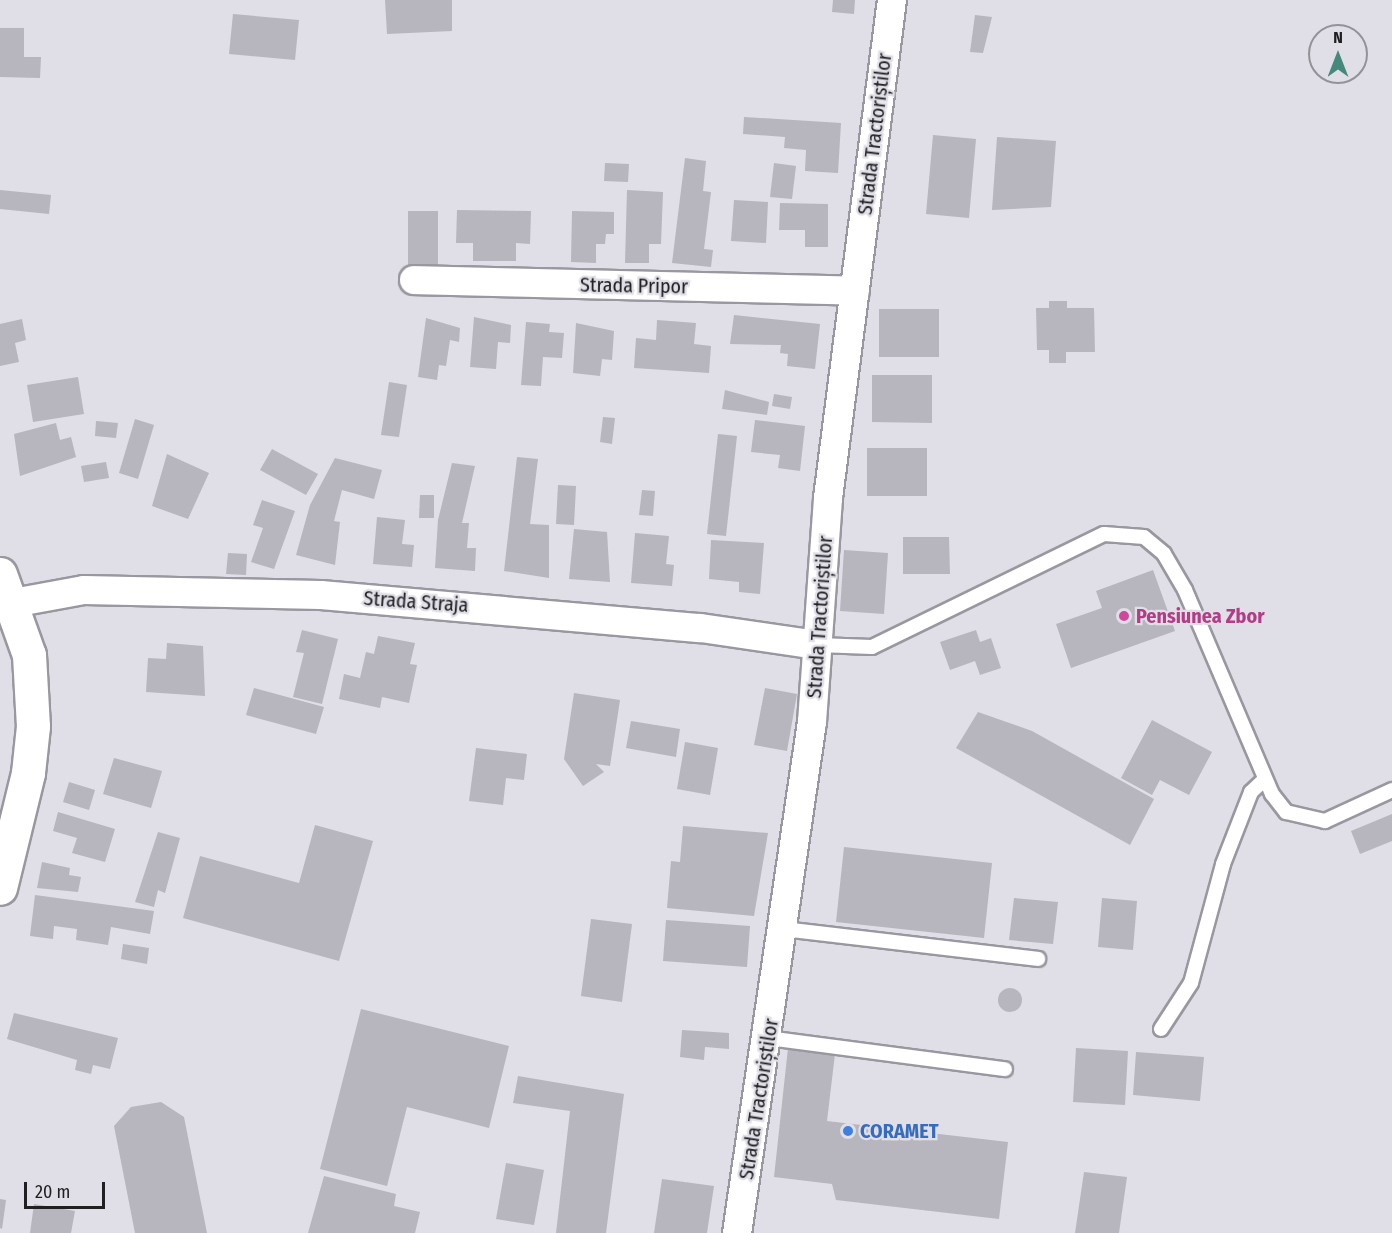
<!DOCTYPE html>
<html>
<head>
<meta charset="utf-8">
<style>
	body { margin:0 }
	#map { position:relative; width:1392px; height:1233px; overflow:hidden; background:#e0dee6; font-family:"Fira Sans Condensed",sans-serif }
	div>[style] { position:absolute }
	.building>* { inset:0; background:#b7b5bd }
	.round { border-radius:50% }
	.roads { filter:drop-shadow(2px 0 #99979f) drop-shadow(-2px 0 #99979f) drop-shadow(0 2px #99979f) drop-shadow(0 -2px #99979f) }
	.service>* { height:14px; margin:-7px; padding:0 7px; transform-origin:7px; border-radius:7px; background:#fff }
	.minor>* { height:28px; margin:-14px; padding:0 14px; transform-origin:14px; border-radius:14px; background:#fff }
	.secondary>* { height:33px; margin:-16.5px; padding:0 16.5px; transform-origin:16.5px; border-radius:16.5px; background:#fff }
	.dots>* { width:16px; height:16px; translate:-50% -50%; box-sizing:border-box; border:3px solid #e0dee6; border-radius:50% }
	span { translate:-50% -50%; white-space:nowrap; text-align:center; line-height:1.15; -webkit-text-stroke:4.5px #e0dee6; paint-order:stroke }
	.street-label { font-size:20px; color:#202023 }
	.hotel-label { font-size:20px; color:#b23c85; font-weight:700 }
	.left { translate:0 -50%; text-align:left }
	.shop-label { font-size:20px; color:#366cbe; font-weight:700 }
	.north { position:absolute; left:1308px; top:24px; width:60px; height:60px; box-sizing:border-box; background:#e0dee6; border:2px solid #939298; border-radius:50%; rotate:0deg; font-size:16px; font-weight:700; line-height:24px; text-align:center; color:#202023 }
	.north::after { content:''; display:block; margin:auto; width:21px; height:27px; background:#45897d; clip-path:polygon(50% 0,100% 100%,50% 72%,0 100%) }
	.scale { position:absolute; left:24px; top:1182px; width:81px; height:27px; box-sizing:border-box; border:3px solid #202023; border-top:0; padding-left:8px; font-size:18px; line-height:21px; white-space:nowrap; color:#202023; -webkit-text-stroke:4px #e0dee6; paint-order:stroke }
</style>
</head>
<body>
<div id="map">
	<div class="building">
		<div style="clip-path:polygon(385px 0,452px 0,452px 31px,387px 34px)"></div>
		<div style="clip-path:polygon(833px 0,855px 0,854px 14px,832px 12px)"></div>
		<div style="clip-path:polygon(233px 14px,299px 20px,295px 60px,229px 54px)"></div>
		<div style="clip-path:polygon(975px 15px,992px 17px,983px 53px,970px 52px)"></div>
		<div style="clip-path:polygon(0 28px,24px 28px,24px 57px,41px 57px,40px 78px,0 77px)"></div>
		<div style="clip-path:polygon(744px 117px,841px 123px,838px 173px,805px 171px,806px 150px,784px 148px,785px 137px,743px 134px)"></div>
		<div style="clip-path:polygon(933px 135px,976px 139px,969px 218px,926px 214px)"></div>
		<div style="clip-path:polygon(997px 137px,1056px 141px,1051px 207px,992px 210px)"></div>
		<div style="clip-path:polygon(685px 158px,706px 161px,703px 191px,711px 192px,704px 249px,713px 250px,711px 267px,672px 263px)"></div>
		<div style="clip-path:polygon(605px 163px,629px 164px,628px 182px,604px 181px)"></div>
		<div style="clip-path:polygon(774px 163px,796px 166px,792px 199px,770px 197px)"></div>
		<div style="clip-path:polygon(0 190px,51px 195px,49px 214px,0 209px)"></div>
		<div style="clip-path:polygon(627px 190px,663px 192px,661px 244px,649px 244px,649px 263px,625px 263px)"></div>
		<div style="clip-path:polygon(734px 200px,768px 202px,766px 243px,731px 241px)"></div>
		<div style="clip-path:polygon(780px 203px,828px 204px,828px 247px,805px 247px,805px 230px,779px 230px)"></div>
		<div style="clip-path:polygon(457px 210px,531px 211px,530px 244px,516px 243px,516px 261px,473px 261px,473px 243px,456px 243px)"></div>
		<div style="clip-path:polygon(408px 211px,438px 211px,438px 266px,408px 266px)"></div>
		<div style="clip-path:polygon(572px 211px,614px 212px,614px 234px,606px 234px,605px 244px,596px 244px,596px 263px,571px 262px)"></div>
		<div style="clip-path:polygon(1049px 301px,1067px 301px,1067px 308px,1094px 308px,1095px 352px,1066px 352px,1066px 363px,1049px 363px,1049px 350px,1037px 350px,1036px 308px,1049px 308px)"></div>
		<div style="clip-path:polygon(879px 309px,939px 309px,939px 357px,879px 357px)"></div>
		<div style="clip-path:polygon(734px 315px,820px 324px,815px 369px,787px 366px,788px 354px,780px 353px,781px 345px,730px 344px)"></div>
		<div style="clip-path:polygon(474px 317px,511px 325px,510px 343px,498px 342px,496px 369px,470px 367px)"></div>
		<div style="clip-path:polygon(426px 318px,460px 328px,459px 342px,450px 340px,446px 366px,439px 365px,437px 380px,418px 377px)"></div>
		<div style="clip-path:polygon(22px 319px,26px 340px,15px 343px,19px 362px,0 366px,0 324px)"></div>
		<div style="clip-path:polygon(657px 320px,696px 323px,694px 344px,711px 346px,709px 373px,634px 368px,636px 338px,656px 340px)"></div>
		<div style="clip-path:polygon(526px 322px,550px 324px,549px 332px,564px 333px,562px 358px,543px 357px,541px 386px,521px 385px)"></div>
		<div style="clip-path:polygon(576px 323px,614px 331px,612px 360px,602px 359px,600px 376px,573px 373px)"></div>
		<div style="clip-path:polygon(872px 375px,932px 375px,932px 423px,872px 422px)"></div>
		<div style="clip-path:polygon(78px 377px,84px 414px,33px 422px,27px 385px)"></div>
		<div style="clip-path:polygon(389px 382px,407px 385px,399px 437px,381px 435px)"></div>
		<div style="clip-path:polygon(725px 390px,769px 402px,767px 415px,722px 409px)"></div>
		<div style="clip-path:polygon(774px 394px,792px 397px,790px 409px,772px 406px)"></div>
		<div style="clip-path:polygon(603px 417px,615px 418px,612px 444px,600px 442px)"></div>
		<div style="clip-path:polygon(135px 419px,154px 425px,138px 479px,119px 473px)"></div>
		<div style="clip-path:polygon(755px 420px,805px 426px,800px 471px,778px 468px,780px 455px,751px 452px)"></div>
		<div style="clip-path:polygon(96px 421px,118px 423px,116px 438px,95px 436px)"></div>
		<div style="clip-path:polygon(56px 423px,60px 440px,71px 437px,76px 457px,20px 476px,14px 434px)"></div>
		<div style="clip-path:polygon(718px 434px,737px 436px,726px 536px,707px 534px)"></div>
		<div style="clip-path:polygon(867px 448px,927px 448px,927px 496px,867px 496px)"></div>
		<div style="clip-path:polygon(272px 449px,318px 474px,306px 495px,260px 470px)"></div>
		<div style="clip-path:polygon(167px 454px,209px 473px,188px 519px,152px 506px)"></div>
		<div style="clip-path:polygon(517px 457px,538px 459px,530px 524px,549px 525px,549px 578px,504px 571px)"></div>
		<div style="clip-path:polygon(335px 458px,382px 470px,374px 499px,342px 490px,334px 521px,340px 522px,335px 565px,296px 555px,310px 505px)"></div>
		<div style="clip-path:polygon(106px 462px,109px 478px,84px 482px,81px 466px)"></div>
		<div style="clip-path:polygon(452px 463px,475px 466px,462px 523px,469px 523px,467px 548px,476px 548px,475px 571px,435px 568px,438px 520px)"></div>
		<div style="clip-path:polygon(558px 485px,576px 486px,574px 525px,556px 524px)"></div>
		<div style="clip-path:polygon(642px 490px,655px 491px,653px 516px,639px 515px)"></div>
		<div style="clip-path:polygon(420px 495px,434px 495px,434px 518px,419px 518px)"></div>
		<div style="clip-path:polygon(262px 500px,295px 511px,274px 569px,251px 562px,263px 528px,253px 525px)"></div>
		<div style="clip-path:polygon(377px 517px,405px 520px,402px 544px,414px 545px,412px 567px,373px 564px)"></div>
		<div style="clip-path:polygon(574px 529px,607px 532px,610px 582px,569px 579px)"></div>
		<div style="clip-path:polygon(635px 533px,669px 536px,666px 564px,674px 565px,672px 586px,631px 583px)"></div>
		<div style="clip-path:polygon(903px 537px,949px 537px,950px 574px,903px 574px)"></div>
		<div style="clip-path:polygon(711px 540px,764px 543px,760px 594px,739px 592px,739px 582px,709px 579px)"></div>
		<div style="clip-path:polygon(844px 550px,888px 553px,884px 614px,840px 611px)"></div>
		<div style="clip-path:polygon(228px 553px,247px 554px,246px 575px,226px 574px)"></div>
		<div style="clip-path:polygon(1153px 570px,1175px 631px,1071px 668px,1056px 624px,1102px 608px,1096px 591px)"></div>
		<div style="clip-path:polygon(302px 630px,338px 639px,322px 704px,293px 697px,304px 653px,296px 652px)"></div>
		<div style="clip-path:polygon(976px 630px,980px 642px,991px 638px,1001px 668px,980px 675px,975px 661px,950px 670px,940px 642px)"></div>
		<div style="clip-path:polygon(378px 636px,415px 643px,410px 664px,417px 665px,409px 703px,382px 697px,380px 708px,339px 699px,344px 674px,360px 678px,366px 652px,374px 654px)"></div>
		<div style="clip-path:polygon(167px 643px,203px 646px,205px 696px,146px 692px,148px 658px,166px 659px)"></div>
		<div style="clip-path:polygon(254px 688px,324px 707px,316px 734px,246px 715px)"></div>
		<div style="clip-path:polygon(765px 688px,797px 694px,787px 751px,754px 745px)"></div>
		<div style="clip-path:polygon(574px 693px,620px 700px,610px 766px,596px 764px,604px 772px,583px 786px,564px 759px)"></div>
		<div style="clip-path:polygon(978px 712px,1032px 731px,1154px 799px,1130px 845px,956px 748px)"></div>
		<div style="clip-path:polygon(1152px 720px,1212px 752px,1189px 795px,1160px 780px,1152px 795px,1121px 778px)"></div>
		<div style="clip-path:polygon(631px 721px,680px 729px,676px 757px,626px 748px)"></div>
		<div style="clip-path:polygon(685px 742px,718px 748px,710px 795px,677px 789px)"></div>
		<div style="clip-path:polygon(476px 748px,527px 754px,524px 780px,506px 778px,503px 805px,469px 801px)"></div>
		<div style="clip-path:polygon(114px 758px,162px 771px,151px 808px,103px 794px)"></div>
		<div style="clip-path:polygon(69px 782px,95px 790px,89px 810px,63px 802px)"></div>
		<div style="clip-path:polygon(58px 812px,115px 829px,105px 862px,72px 853px,77px 838px,53px 831px)"></div>
		<div style="clip-path:polygon(1392px 814px,1392px 841px,1360px 854px,1351px 831px)"></div>
		<div style="clip-path:polygon(315px 825px,373px 841px,339px 961px,183px 918px,200px 856px,299px 883px)"></div>
		<div style="clip-path:polygon(683px 826px,768px 833px,754px 916px,667px 908px,671px 861px,680px 862px)"></div>
		<div style="clip-path:polygon(158px 832px,180px 838px,165px 893px,158px 890px,154px 907px,135px 902px)"></div>
		<div style="clip-path:polygon(844px 847px,992px 863px,984px 938px,836px 922px)"></div>
		<div style="clip-path:polygon(42px 862px,70px 868px,69px 875px,81px 877px,78px 892px,37px 888px)"></div>
		<div style="clip-path:polygon(35px 895px,154px 911px,150px 934px,111px 927px,108px 945px,76px 940px,77px 929px,54px 926px,53px 939px,30px 936px)"></div>
		<div style="clip-path:polygon(1014px 898px,1058px 902px,1053px 944px,1009px 940px)"></div>
		<div style="clip-path:polygon(1102px 898px,1137px 901px,1133px 950px,1098px 947px)"></div>
		<div style="clip-path:polygon(591px 919px,632px 924px,622px 1002px,581px 996px)"></div>
		<div style="clip-path:polygon(666px 920px,750px 926px,747px 967px,663px 961px)"></div>
		<div style="clip-path:polygon(123px 944px,149px 948px,147px 964px,121px 959px)"></div>
		<div class="round" style="left:998px;top:988px;width:24px;height:24px"></div>
		<div style="clip-path:polygon(361px 1009px,509px 1046px,489px 1128px,407px 1107px,387px 1186px,320px 1169px)"></div>
		<div style="clip-path:polygon(14px 1013px,118px 1038px,110px 1069px,93px 1065px,91px 1074px,75px 1070px,77px 1060px,7px 1039px)"></div>
		<div style="clip-path:polygon(682px 1030px,729px 1033px,729px 1049px,705px 1047px,704px 1060px,680px 1057px)"></div>
		<div style="clip-path:polygon(788px 1048px,835px 1054px,827px 1121px,1008px 1142px,999px 1219px,836px 1200px,832px 1184px,774px 1177px)"></div>
		<div style="clip-path:polygon(1076px 1048px,1128px 1051px,1125px 1105px,1073px 1102px)"></div>
		<div style="clip-path:polygon(1136px 1052px,1204px 1057px,1200px 1101px,1133px 1095px)"></div>
		<div style="clip-path:polygon(518px 1076px,624px 1094px,606px 1233px,556px 1233px,570px 1111px,513px 1103px)"></div>
		<div style="clip-path:polygon(161px 1102px,184px 1117px,207px 1233px,135px 1233px,114px 1126px,131px 1107px)"></div>
		<div style="clip-path:polygon(506px 1163px,544px 1170px,534px 1225px,496px 1219px)"></div>
		<div style="clip-path:polygon(1084px 1172px,1127px 1177px,1119px 1233px,1075px 1233px)"></div>
		<div style="clip-path:polygon(324px 1176px,396px 1194px,394px 1206px,420px 1212px,415px 1233px,308px 1233px)"></div>
		<div style="clip-path:polygon(662px 1179px,714px 1186px,707px 1233px,654px 1233px)"></div>
		<div style="clip-path:polygon(0 1199px,6px 1200px,2px 1229px,0 1228px)"></div>
		<div style="clip-path:polygon(34px 1204px,75px 1211px,71px 1233px,30px 1233px)"></div>
	</div>
	<div class="roads">
		<div class="service">
			<div style="left:818px;top:645px;width:54px;rotate:2.1deg"></div>
			<div style="left:872px;top:647px;width:258px;rotate:-26deg"></div>
			<div style="left:1104px;top:534px;width:40px;rotate:4.3deg"></div>
			<div style="left:1144px;top:537px;width:26px;rotate:40deg"></div>
			<div style="left:1164px;top:554px;width:42px;rotate:59.7deg"></div>
			<div style="left:1185px;top:590px;width:222px;rotate:66.9deg"></div>
			<div style="left:1272px;top:794px;width:23px;rotate:52deg"></div>
			<div style="left:1286px;top:812px;width:40px;rotate:13deg"></div>
			<div style="left:1325px;top:821px;width:74px;rotate:-24.8deg"></div>
			<div style="left:784px;top:929px;width:256px;rotate:6.7deg"></div>
			<div style="left:1161px;top:1029px;width:55px;rotate:-56.9deg"></div>
			<div style="left:1191px;top:983px;width:123px;rotate:-74.9deg"></div>
			<div style="left:1223px;top:864px;width:77px;rotate:-68.7deg"></div>
			<div style="left:1251px;top:792px;width:19px;rotate:-43deg"></div>
			<div style="left:768px;top:1038px;width:239px;rotate:7.5deg"></div>
		</div>
		<div class="minor">
			<div style="left:414px;top:280px;width:441px;rotate:1.4deg"></div>
			<div style="left:13px;top:603px;width:72px;rotate:-10.4deg"></div>
			<div style="left:84px;top:590px;width:237px;rotate:1.2deg"></div>
			<div style="left:321px;top:595px;width:381px;rotate:5deg"></div>
			<div style="left:701px;top:628px;width:118px;rotate:8.3deg"></div>
			<div style="left:737px;top:1233px;width:516px;rotate:-81.65deg"></div>
			<div style="left:812px;top:722px;width:225px;rotate:-85.9deg"></div>
			<div style="left:828px;top:498px;width:502px;rotate:-82.68deg"></div>
		</div>
		<div class="secondary">
			<div style="left:0;top:574px;width:86px;rotate:70.3deg"></div>
			<div style="left:29px;top:655px;width:71px;rotate:86.8deg"></div>
			<div style="left:33px;top:726px;width:47px;rotate:96.1deg"></div>
			<div style="left:28px;top:773px;width:118px;rotate:103.7deg"></div>
		</div>
	</div>
	<div class="dots">
		<div style="left:1124px;top:616px;background:#d1479c"></div>
		<div style="left:848px;top:1131px;background:#3f7fe0"></div>
	</div>
	<div class="street-label">
		<span style="left:875px;top:134px;rotate:-83deg">Strada Tractoriștilor</span>
		<span style="left:634px;top:286px;rotate:1deg">Strada Pripor</span>
		<span style="left:416px;top:602px;rotate:4deg">Strada Straja</span>
		<span style="left:820px;top:617px;rotate:-86deg">Strada Tractoriștilor</span>
		<span style="left:759px;top:1099px;rotate:-81deg">Strada Tractoriștilor</span>
	</div>
	<div class="hotel-label">
		<span class="left" style="left:1136px;top:616px">Pensiunea Zbor</span>
	</div>
	<div class="shop-label">
		<span class="left" style="left:860px;top:1131px">CORAMET</span>
	</div>
	<div class="north">N</div>
	<div class="scale">20 m</div>
</div>
</body>
</html>
